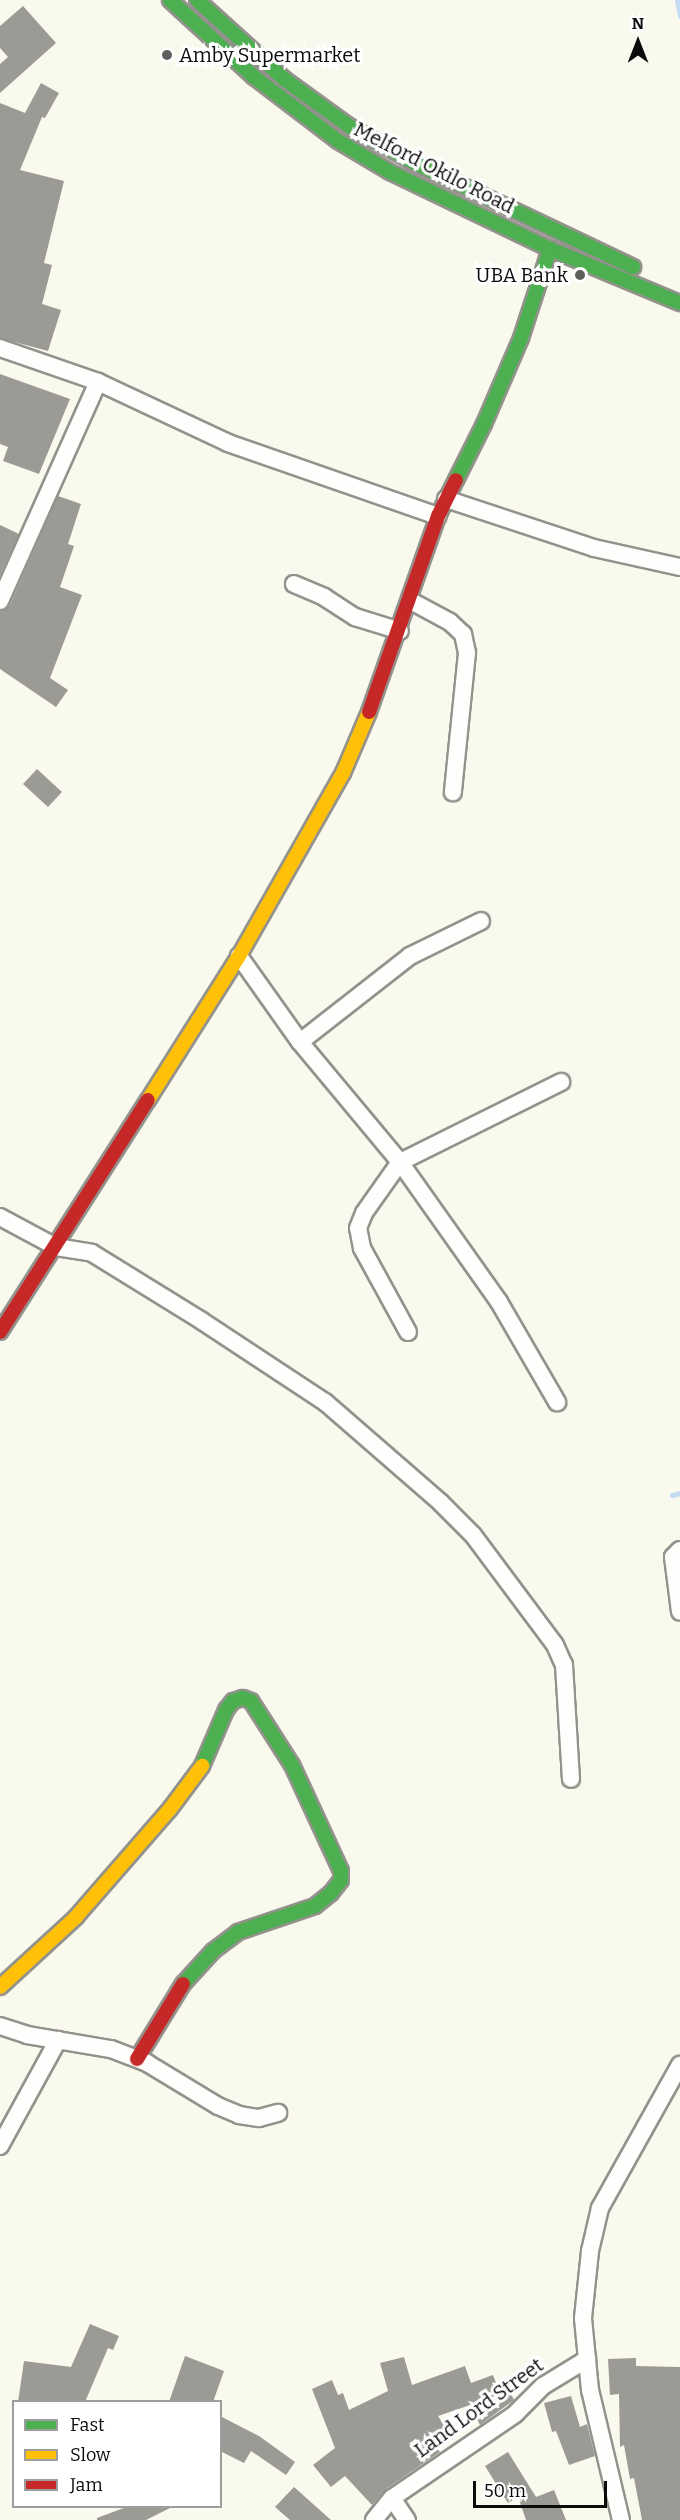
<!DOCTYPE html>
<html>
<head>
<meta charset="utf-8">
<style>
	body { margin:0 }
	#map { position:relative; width:680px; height:2520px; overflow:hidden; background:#faf9ed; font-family:Bitter,serif }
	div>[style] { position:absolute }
	.stream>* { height:5px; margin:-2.5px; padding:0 2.5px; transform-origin:2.5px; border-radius:2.5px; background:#c3dbf4 }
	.building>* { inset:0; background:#9c9a94 }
	.roads { filter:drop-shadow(2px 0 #93928d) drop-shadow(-2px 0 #93928d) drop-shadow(0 2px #93928d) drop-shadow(0 -2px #93928d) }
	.street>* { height:16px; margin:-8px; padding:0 8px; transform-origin:8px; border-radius:8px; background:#fefefc }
	.fast>* { height:14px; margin:-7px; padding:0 7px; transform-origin:7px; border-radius:7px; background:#4caf50 }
	.slow>* { height:14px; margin:-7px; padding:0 7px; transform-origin:7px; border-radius:7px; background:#ffc107 }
	.jam>* { height:14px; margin:-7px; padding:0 7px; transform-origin:7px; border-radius:7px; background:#c62828 }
	.dots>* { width:16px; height:16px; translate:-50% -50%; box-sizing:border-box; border:3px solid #fff; border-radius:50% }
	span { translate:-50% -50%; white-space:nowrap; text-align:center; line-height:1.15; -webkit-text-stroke:6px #fff; paint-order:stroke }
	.poi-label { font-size:20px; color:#0b0b0b }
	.left { translate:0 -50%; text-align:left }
	.right { translate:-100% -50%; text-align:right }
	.street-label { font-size:20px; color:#0b0b0b }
	.legend { position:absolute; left:12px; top:2400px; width:210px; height:108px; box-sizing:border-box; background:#fff; border:2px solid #9d9d9d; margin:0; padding:8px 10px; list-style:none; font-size:18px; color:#0b0b0b }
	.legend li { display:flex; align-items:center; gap:12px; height:30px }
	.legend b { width:30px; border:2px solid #9d9d9d }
	.north { position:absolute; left:608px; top:12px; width:60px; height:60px; -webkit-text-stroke:4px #fff; paint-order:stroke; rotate:0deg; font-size:16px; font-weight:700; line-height:24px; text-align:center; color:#0b0b0b }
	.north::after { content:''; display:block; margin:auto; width:21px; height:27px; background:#0b0b0b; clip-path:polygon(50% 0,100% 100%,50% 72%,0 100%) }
	.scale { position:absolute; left:473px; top:2481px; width:134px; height:27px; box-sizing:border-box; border:3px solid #0b0b0b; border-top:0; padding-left:8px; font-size:18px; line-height:21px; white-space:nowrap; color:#0b0b0b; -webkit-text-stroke:4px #fff; paint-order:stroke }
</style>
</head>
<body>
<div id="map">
	<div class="stream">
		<div style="left:677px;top:0;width:16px;rotate:79deg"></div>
		<div style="left:672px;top:1495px;width:8px;rotate:-14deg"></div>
	</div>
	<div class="building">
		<div style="clip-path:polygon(23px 6px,56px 43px,0 93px,0 64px,8px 57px,0 48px,0 26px)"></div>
		<div style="clip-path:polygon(41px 83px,59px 93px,45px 118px,42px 117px,20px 170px,64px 181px,44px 263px,52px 265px,42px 304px,61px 310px,48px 351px,0 338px,0 103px,25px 113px)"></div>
		<div style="clip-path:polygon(0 374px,70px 399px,39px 474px,3px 461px,8px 447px,0 444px)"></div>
		<div style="clip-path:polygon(58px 496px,81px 504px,68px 544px,74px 546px,60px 587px,82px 595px,50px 678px,68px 690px,56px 707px,0 669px,0 611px,10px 605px)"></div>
		<div style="clip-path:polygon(0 525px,19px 534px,0 575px)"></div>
		<div style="clip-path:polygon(37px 769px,62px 792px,48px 807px,23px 784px)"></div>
		<div style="clip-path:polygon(90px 2324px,119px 2336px,113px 2350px,108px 2348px,85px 2402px,18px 2402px,24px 2361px,71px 2367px)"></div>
		<div style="clip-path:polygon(185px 2356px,224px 2371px,213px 2402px,169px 2402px)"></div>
		<div style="clip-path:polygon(404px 2357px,412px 2385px,465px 2366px,471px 2383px,493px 2375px,501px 2396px,510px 2392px,514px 2400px,480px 2425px,470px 2405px,438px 2416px,453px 2439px,438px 2449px,440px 2452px,386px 2489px,372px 2505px,345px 2476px,331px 2487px,313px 2465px,335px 2448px,312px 2389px,332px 2380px,338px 2395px,343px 2393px,349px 2410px,388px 2391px,380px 2363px)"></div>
		<div style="clip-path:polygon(636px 2358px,636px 2366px,680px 2367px,680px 2520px,642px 2520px,634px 2478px,630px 2479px,624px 2445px,620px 2447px,619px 2394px,610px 2395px,608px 2359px)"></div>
		<div style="clip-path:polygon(571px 2396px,580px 2427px,587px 2424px,595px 2456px,569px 2465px,556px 2431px,552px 2432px,544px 2403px)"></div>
		<div style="clip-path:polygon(220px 2416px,259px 2436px,295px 2462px,286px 2475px,251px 2451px,244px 2463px,220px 2451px)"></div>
		<div style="clip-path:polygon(508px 2452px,536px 2497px,554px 2490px,566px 2520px,526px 2520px,518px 2497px,508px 2503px,485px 2466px)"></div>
		<div style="clip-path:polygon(294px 2487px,331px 2520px,290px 2520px,275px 2507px)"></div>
		<div style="clip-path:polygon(129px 2506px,174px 2506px,146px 2520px,97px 2520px,97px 2518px)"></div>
	</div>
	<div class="roads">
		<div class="street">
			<div style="left:0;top:348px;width:104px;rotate:19.1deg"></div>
			<div style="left:98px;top:382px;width:144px;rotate:25.1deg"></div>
			<div style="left:228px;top:443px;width:222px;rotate:19.2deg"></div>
			<div style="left:446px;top:499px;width:156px;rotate:18.3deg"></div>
			<div style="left:594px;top:548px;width:88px;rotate:12.5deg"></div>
			<div style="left:294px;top:584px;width:33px;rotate:23deg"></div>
			<div style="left:324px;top:597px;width:37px;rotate:33deg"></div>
			<div style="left:355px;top:617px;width:47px;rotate:17.3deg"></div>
			<div style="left:0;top:601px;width:240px;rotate:-65.9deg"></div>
			<div style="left:411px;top:601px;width:44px;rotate:28.3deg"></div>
			<div style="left:450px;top:622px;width:18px;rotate:43deg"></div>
			<div style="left:463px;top:634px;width:19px;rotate:78deg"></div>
			<div style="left:467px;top:653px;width:140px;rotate:95.8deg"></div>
			<div style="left:239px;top:956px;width:105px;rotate:54.7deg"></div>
			<div style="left:300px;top:1042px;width:156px;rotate:50.2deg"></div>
			<div style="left:400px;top:1162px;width:171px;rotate:54.7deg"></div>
			<div style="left:499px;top:1302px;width:116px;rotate:59.9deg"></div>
			<div style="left:300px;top:1042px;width:140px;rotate:-38deg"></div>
			<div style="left:410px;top:956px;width:79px;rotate:-26.2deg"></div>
			<div style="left:0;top:1217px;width:64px;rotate:28.2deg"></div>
			<div style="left:56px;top:1247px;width:36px;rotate:9deg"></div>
			<div style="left:92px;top:1253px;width:129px;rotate:31.7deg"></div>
			<div style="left:202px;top:1321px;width:147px;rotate:33.4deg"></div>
			<div style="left:325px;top:1402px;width:154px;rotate:41deg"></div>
			<div style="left:441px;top:1503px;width:45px;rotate:45deg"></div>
			<div style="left:473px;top:1535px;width:137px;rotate:53.3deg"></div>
			<div style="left:555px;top:1645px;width:22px;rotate:66deg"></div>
			<div style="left:564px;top:1665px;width:114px;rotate:86.5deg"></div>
			<div style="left:408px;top:1332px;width:96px;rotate:-118.7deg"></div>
			<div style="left:362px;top:1248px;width:20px;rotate:-101deg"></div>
			<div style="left:358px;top:1228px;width:16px;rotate:-68deg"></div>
			<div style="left:364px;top:1213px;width:62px;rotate:-54.8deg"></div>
			<div style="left:400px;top:1162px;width:180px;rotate:-26.4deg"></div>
			<div style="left:680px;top:1550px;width:10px;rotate:135deg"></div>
			<div style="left:673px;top:1557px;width:55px;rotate:82.7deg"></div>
			<div style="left:0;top:2026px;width:28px;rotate:18deg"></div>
			<div style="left:27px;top:2035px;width:85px;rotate:9.5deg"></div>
			<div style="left:111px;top:2049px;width:39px;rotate:21deg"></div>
			<div style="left:147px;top:2063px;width:83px;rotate:31.2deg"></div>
			<div style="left:218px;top:2106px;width:23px;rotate:23deg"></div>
			<div style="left:239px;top:2115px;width:20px;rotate:9deg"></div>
			<div style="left:259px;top:2118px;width:20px;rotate:-15deg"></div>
			<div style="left:0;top:2146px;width:121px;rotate:-61.3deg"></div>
			<div style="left:392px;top:2498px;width:27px;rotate:56deg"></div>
			<div style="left:374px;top:2520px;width:28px;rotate:-51deg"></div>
			<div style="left:392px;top:2498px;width:149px;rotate:-34.3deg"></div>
			<div style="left:515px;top:2414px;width:40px;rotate:-45deg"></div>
			<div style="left:543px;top:2386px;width:52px;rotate:-31.5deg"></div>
			<div style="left:621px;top:2520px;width:134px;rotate:-103.4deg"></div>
			<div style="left:590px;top:2390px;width:72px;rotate:-95.6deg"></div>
			<div style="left:583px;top:2318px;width:67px;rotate:-84deg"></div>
			<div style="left:590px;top:2251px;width:44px;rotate:-76.9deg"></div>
			<div style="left:600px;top:2208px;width:164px;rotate:-60.8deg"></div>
		</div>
		<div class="fast">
			<div style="left:170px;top:0;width:114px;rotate:42.5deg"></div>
			<div style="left:254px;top:77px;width:106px;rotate:37.3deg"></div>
			<div style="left:338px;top:141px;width:61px;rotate:30.8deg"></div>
			<div style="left:390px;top:172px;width:178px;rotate:25.7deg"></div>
			<div style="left:550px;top:249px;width:141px;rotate:22.6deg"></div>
			<div style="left:197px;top:0;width:118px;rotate:42.2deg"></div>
			<div style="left:284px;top:79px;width:80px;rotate:35.9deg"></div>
			<div style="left:349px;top:126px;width:73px;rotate:29.4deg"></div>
			<div style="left:413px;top:162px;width:244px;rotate:25.5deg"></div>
			<div style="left:456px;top:480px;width:63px;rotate:-63.4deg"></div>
			<div style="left:484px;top:424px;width:94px;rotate:-66.7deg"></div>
			<div style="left:521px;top:338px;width:94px;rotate:-72deg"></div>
			<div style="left:183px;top:1984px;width:45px;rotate:-47.7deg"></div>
			<div style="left:213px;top:1951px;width:31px;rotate:-37deg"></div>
			<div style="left:238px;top:1932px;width:81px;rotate:-18.7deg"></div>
			<div style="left:315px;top:1906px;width:21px;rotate:-39deg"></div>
			<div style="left:331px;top:1893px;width:16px;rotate:-52deg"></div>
			<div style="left:341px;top:1880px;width:9px;rotate:-90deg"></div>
			<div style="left:341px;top:1871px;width:117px;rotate:-114.8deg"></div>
			<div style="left:292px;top:1765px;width:76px;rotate:-122.6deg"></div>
			<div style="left:251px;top:1701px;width:9px;rotate:-159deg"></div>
			<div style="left:243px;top:1698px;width:10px;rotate:163deg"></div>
			<div style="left:233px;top:1701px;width:11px;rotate:128deg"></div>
			<div style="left:226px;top:1710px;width:61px;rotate:113.2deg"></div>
		</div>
		<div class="slow">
			<div style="left:148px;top:1100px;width:170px;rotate:-57.7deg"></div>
			<div style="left:239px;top:956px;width:210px;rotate:-60.4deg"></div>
			<div style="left:343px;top:773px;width:66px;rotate:-66.9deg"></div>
			<div style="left:0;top:1987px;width:103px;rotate:-42.6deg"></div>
			<div style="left:76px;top:1917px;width:143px;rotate:-49deg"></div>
			<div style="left:170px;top:1809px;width:54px;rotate:-53.3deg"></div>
		</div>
		<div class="jam">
			<div style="left:369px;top:712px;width:208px;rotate:-70.6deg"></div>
			<div style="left:438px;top:516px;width:40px;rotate:-63.4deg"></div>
			<div style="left:0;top:1332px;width:275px;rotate:-57.5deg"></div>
			<div style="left:137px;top:2059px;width:88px;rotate:-58.5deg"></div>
		</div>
	</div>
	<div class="dots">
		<div style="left:167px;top:55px;background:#5f5e5a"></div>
		<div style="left:580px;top:275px;background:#5f5e5a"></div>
	</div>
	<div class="poi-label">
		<span class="left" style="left:179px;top:55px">Amby Supermarket</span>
		<span class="right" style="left:568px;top:275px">UBA Bank</span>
	</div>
	<div class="street-label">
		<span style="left:434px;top:168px;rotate:27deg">Melford Okilo Road</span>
		<span style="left:479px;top:2408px;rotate:-36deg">Land Lord Street</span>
	</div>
	<ul class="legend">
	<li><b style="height:8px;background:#4caf50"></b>Fast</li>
	<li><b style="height:8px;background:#ffc107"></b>Slow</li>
	<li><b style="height:8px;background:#c62828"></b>Jam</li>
	</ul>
	<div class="north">N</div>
	<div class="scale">50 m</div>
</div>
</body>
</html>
